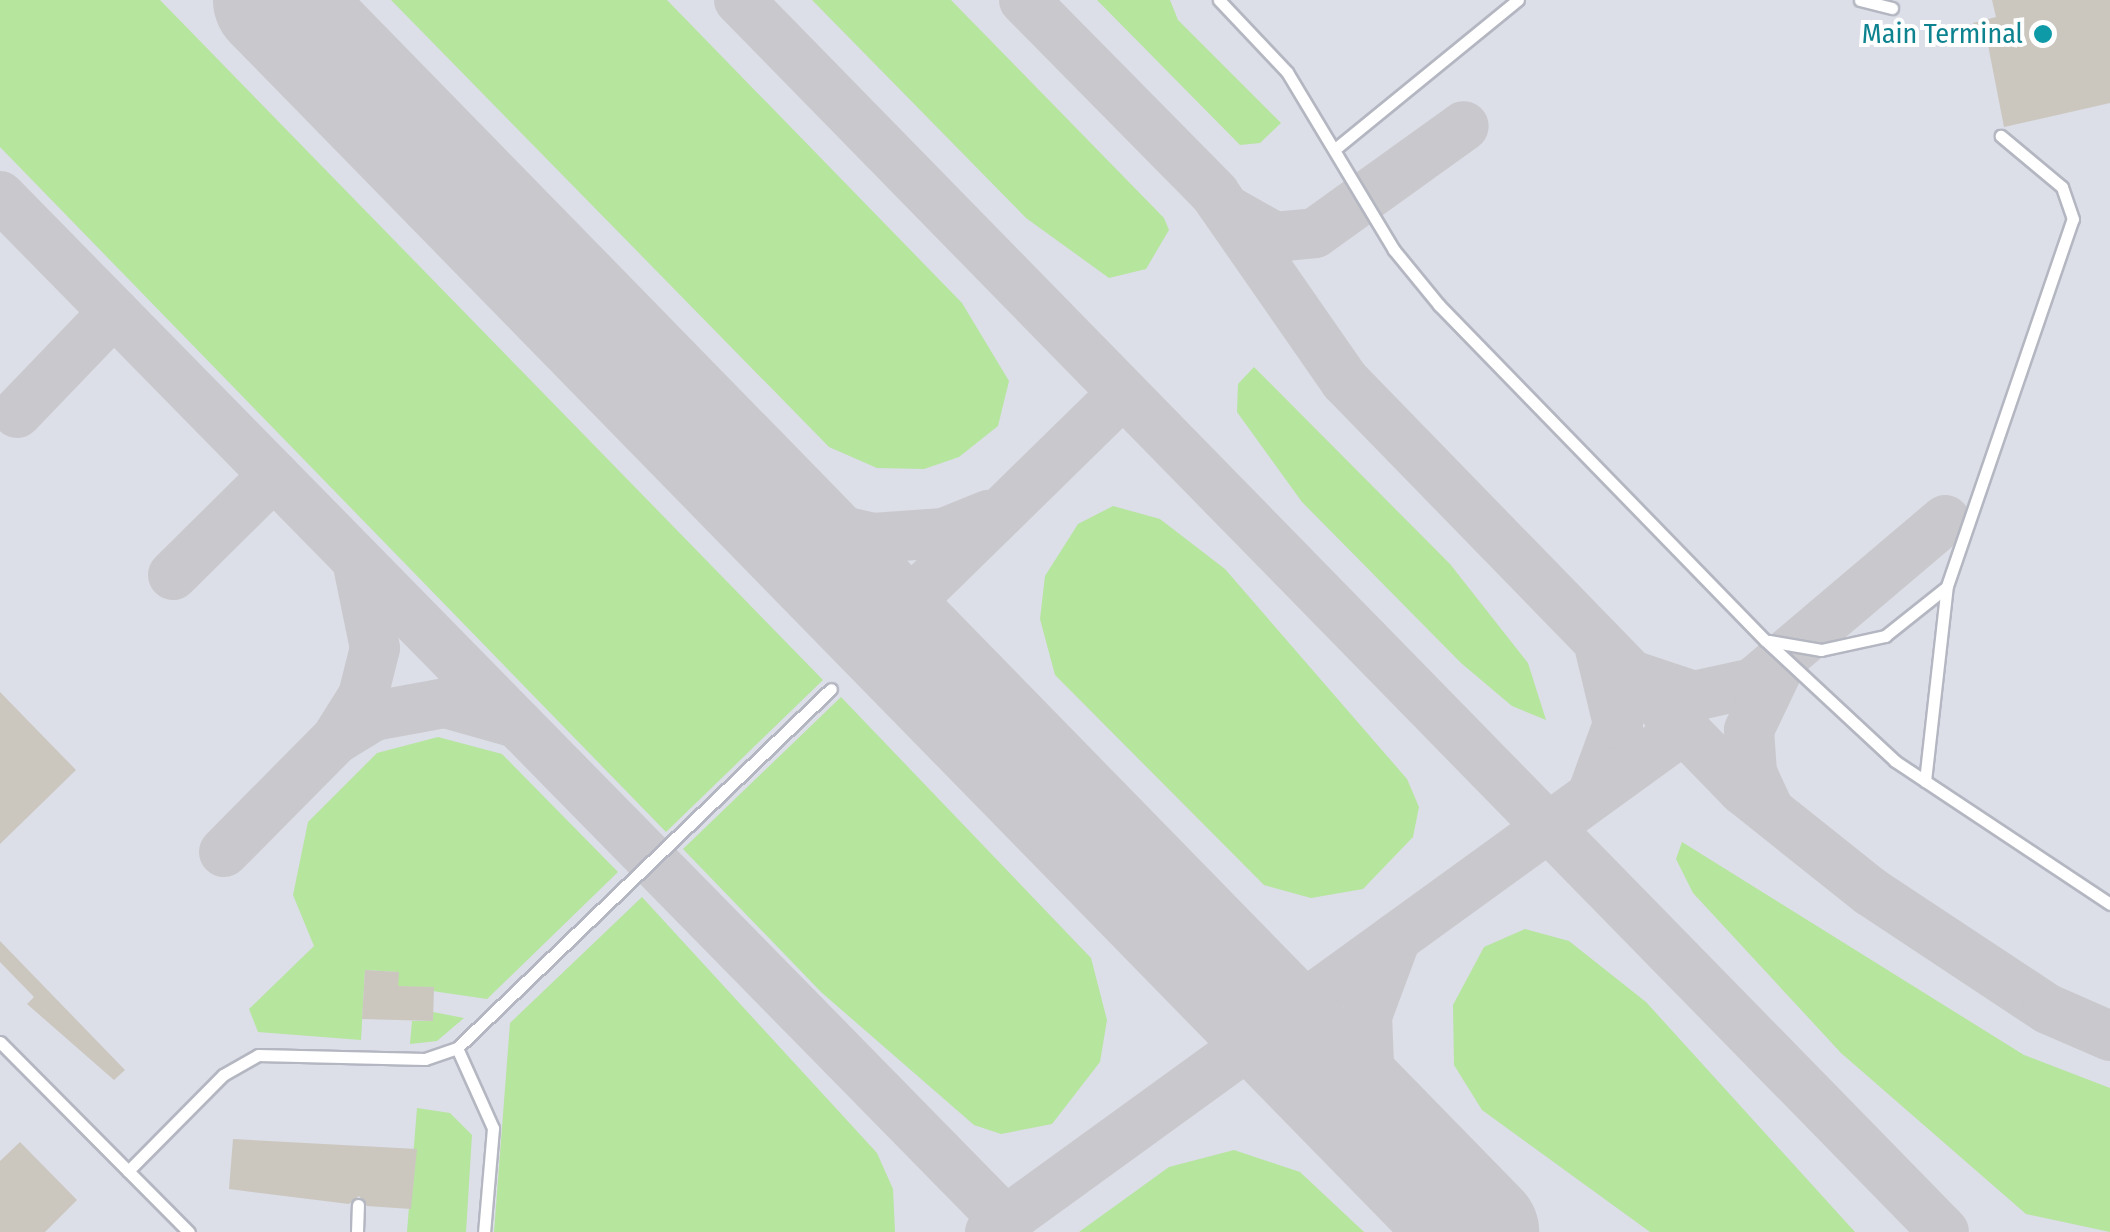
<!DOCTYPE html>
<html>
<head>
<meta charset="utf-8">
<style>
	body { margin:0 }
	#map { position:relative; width:2110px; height:1232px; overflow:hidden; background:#efe9e1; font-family:"Fira Sans Condensed",sans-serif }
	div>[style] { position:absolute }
	.airport>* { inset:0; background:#dcdee8 }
	.green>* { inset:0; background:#b6e59e }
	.taxiway>* { height:50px; margin:-25px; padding:0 25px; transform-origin:25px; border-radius:25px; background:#c9c8cc }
	.runway>* { height:122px; margin:-61px; padding:0 61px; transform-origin:61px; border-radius:61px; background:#c9c8cc }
	.building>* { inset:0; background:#cbc7bf }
	.roads { filter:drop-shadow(2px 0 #b4b7c1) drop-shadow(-2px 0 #b4b7c1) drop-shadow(0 2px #b4b7c1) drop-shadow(0 -2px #b4b7c1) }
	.service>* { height:11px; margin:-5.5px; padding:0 5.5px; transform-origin:5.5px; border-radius:5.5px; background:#fff }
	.dots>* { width:28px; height:28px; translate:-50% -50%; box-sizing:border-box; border:5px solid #fff; border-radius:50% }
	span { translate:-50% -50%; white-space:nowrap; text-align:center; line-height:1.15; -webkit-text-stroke:8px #fff; paint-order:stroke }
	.culture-label { font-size:28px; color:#0d838f }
	.right { translate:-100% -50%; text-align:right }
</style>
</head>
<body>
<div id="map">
	<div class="airport">
		<div style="clip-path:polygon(0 0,2110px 0,2110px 1232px,0 1232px)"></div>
	</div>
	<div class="green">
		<div style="clip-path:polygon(0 0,160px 0,823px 680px,666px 832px,0 147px)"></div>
		<div style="clip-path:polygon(391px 0,667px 0,962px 303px,1009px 381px,998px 426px,959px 457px,924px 469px,877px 468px,829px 447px)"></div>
		<div style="clip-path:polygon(812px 0,951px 0,1164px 218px,1169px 230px,1146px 269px,1109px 278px,1026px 218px)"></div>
		<div style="clip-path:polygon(1097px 0,1170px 0,1178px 20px,1281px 123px,1260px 143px,1240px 145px)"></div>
		<div style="clip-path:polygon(1254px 367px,1450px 564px,1528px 663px,1546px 720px,1512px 706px,1461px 663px,1302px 502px,1237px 412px,1238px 384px)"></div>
		<div style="clip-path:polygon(1113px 506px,1160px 519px,1225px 569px,1407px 779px,1419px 807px,1413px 837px,1363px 889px,1311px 898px,1264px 885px,1055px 675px,1040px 619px,1045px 576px,1078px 524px)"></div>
		<div style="clip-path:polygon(841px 697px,1091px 958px,1107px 1020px,1100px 1062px,1052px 1124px,1001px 1134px,974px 1125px,821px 992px,683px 849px)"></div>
		<div style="clip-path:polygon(438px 737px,502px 754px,618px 872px,487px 999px,398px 986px,398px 972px,365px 970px,361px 1040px,258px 1032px,249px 1009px,314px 946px,293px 895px,308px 822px,377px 753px)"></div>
		<div style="clip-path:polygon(1682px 842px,2024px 1055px,2110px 1088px,2110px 1232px,2026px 1214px,1841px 1053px,1693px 893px,1676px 859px)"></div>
		<div style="clip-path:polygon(642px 897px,877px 1153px,893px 1189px,895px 1232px,494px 1232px,510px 1023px)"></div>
		<div style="clip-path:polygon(1525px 929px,1569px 941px,1646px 1002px,1855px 1232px,1650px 1232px,1482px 1110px,1454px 1065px,1453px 1005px,1484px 947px)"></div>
		<div style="clip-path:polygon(433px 1012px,464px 1018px,437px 1041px,410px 1044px,412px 1021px,432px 1021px)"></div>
		<div style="clip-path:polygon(417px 1108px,450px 1113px,472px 1135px,466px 1232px,407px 1232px)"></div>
		<div style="clip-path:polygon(1234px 1150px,1300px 1172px,1364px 1232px,1079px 1232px,1169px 1167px)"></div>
	</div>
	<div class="taxiway">
		<div style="left:739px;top:0;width:1723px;rotate:45.63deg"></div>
		<div style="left:1024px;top:0;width:272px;rotate:45.4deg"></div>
		<div style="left:1215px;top:194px;width:228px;rotate:55.2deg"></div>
		<div style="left:1345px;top:381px;width:571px;rotate:45.78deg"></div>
		<div style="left:1743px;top:790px;width:164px;rotate:38.6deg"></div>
		<div style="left:1871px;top:892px;width:212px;rotate:33.5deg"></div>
		<div style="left:2048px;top:1009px;width:68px;rotate:23.5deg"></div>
		<div style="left:0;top:196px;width:1436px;rotate:45.54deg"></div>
		<div style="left:1227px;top:210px;width:55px;rotate:29.4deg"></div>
		<div style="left:1275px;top:237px;width:40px;rotate:-5.7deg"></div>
		<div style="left:1315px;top:233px;width:183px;rotate:-35.7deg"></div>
		<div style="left:17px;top:413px;width:140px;rotate:-46.2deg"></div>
		<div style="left:753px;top:490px;width:77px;rotate:27.9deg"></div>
		<div style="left:821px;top:526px;width:53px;rotate:13deg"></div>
		<div style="left:873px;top:538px;width:71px;rotate:-4deg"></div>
		<div style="left:944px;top:533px;width:48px;rotate:-22.2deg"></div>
		<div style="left:173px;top:575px;width:142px;rotate:-44.7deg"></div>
		<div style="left:885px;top:626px;width:333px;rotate:-44.4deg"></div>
		<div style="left:1637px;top:677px;width:60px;rotate:18.4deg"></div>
		<div style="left:1694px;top:696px;width:60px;rotate:-12.4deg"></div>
		<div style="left:1753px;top:683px;width:252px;rotate:-40.3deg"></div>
		<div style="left:336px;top:739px;width:51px;rotate:-57.9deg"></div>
		<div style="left:363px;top:696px;width:49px;rotate:-76deg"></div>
		<div style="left:375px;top:648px;width:85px;rotate:-101.6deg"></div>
		<div style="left:1592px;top:795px;width:76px;rotate:-69.9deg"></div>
		<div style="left:1618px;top:724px;width:77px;rotate:-103.5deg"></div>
		<div style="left:1769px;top:810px;width:41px;rotate:-114.7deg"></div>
		<div style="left:1752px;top:773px;width:43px;rotate:-94deg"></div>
		<div style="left:1749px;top:730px;width:74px;rotate:-64.5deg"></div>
		<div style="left:224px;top:852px;width:159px;rotate:-45.3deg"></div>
		<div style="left:336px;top:739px;width:44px;rotate:-31.2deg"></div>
		<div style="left:374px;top:716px;width:72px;rotate:-10.4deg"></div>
		<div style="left:445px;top:703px;width:71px;rotate:15.6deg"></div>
		<div style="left:1396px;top:938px;width:83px;rotate:110.4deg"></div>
		<div style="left:1367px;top:1016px;width:71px;rotate:87.6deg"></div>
		<div style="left:1370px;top:1087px;width:78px;rotate:63.4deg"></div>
		<div style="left:1405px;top:1157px;width:120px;rotate:38.6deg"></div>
		<div style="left:990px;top:1232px;width:857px;rotate:-35.93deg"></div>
	</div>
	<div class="runway">
		<div style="left:274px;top:0;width:1723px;rotate:45.66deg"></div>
	</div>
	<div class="building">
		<div style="clip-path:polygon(1992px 0,2110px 0,2110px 103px,2004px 127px,1988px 45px,1980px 47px,1973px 23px,1996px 17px)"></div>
		<div style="clip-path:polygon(0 692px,76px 770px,0 844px)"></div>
		<div style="clip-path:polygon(0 941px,125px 1070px,114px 1080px,27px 1004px,34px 997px,0 962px)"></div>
		<div style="clip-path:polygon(365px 970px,399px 972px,398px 986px,434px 987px,433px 1021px,362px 1019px)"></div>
		<div style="clip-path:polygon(233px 1139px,417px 1149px,411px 1209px,367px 1206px,359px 1196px,349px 1204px,229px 1189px)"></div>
		<div style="clip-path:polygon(20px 1142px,77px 1200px,45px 1232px,0 1232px,0 1161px)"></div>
	</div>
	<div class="roads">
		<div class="service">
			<div style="left:1219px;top:0;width:99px;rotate:46.6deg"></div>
			<div style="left:1287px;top:72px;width:208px;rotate:59deg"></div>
			<div style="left:1394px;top:250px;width:71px;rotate:50.7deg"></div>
			<div style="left:1439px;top:305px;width:467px;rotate:45.8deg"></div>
			<div style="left:1765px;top:640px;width:178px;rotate:42.9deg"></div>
			<div style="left:1895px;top:761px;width:258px;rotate:33.6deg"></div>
			<div style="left:1860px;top:0;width:33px;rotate:14deg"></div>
			<div style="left:1335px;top:149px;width:236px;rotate:-39.2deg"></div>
			<div style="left:1769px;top:641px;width:53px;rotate:9.8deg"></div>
			<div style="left:1821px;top:650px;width:66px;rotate:-12.3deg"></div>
			<div style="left:1885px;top:636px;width:75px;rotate:-38.5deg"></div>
			<div style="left:1925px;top:781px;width:196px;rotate:-83.6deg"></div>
			<div style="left:1947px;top:586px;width:388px;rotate:-71.1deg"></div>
			<div style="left:2073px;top:219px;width:34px;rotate:-109deg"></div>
			<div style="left:2062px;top:187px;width:80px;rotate:-140.1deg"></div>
			<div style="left:0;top:1042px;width:268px;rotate:45.2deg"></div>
			<div style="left:457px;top:1048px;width:88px;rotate:65.8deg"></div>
			<div style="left:493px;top:1128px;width:104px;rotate:94.9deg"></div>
			<div style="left:128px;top:1171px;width:135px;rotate:-45.3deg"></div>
			<div style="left:223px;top:1075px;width:40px;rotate:-29.7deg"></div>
			<div style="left:258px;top:1055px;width:167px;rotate:1.4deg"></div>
			<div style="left:425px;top:1059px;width:34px;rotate:-19deg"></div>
			<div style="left:457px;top:1048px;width:518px;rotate:-43.83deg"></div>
			<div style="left:357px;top:1232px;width:27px;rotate:-88deg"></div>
		</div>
	</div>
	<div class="dots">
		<div style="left:2043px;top:34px;background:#0f9aa8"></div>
	</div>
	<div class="culture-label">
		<span class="right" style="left:2023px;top:34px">Main Terminal</span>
	</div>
</div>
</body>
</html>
